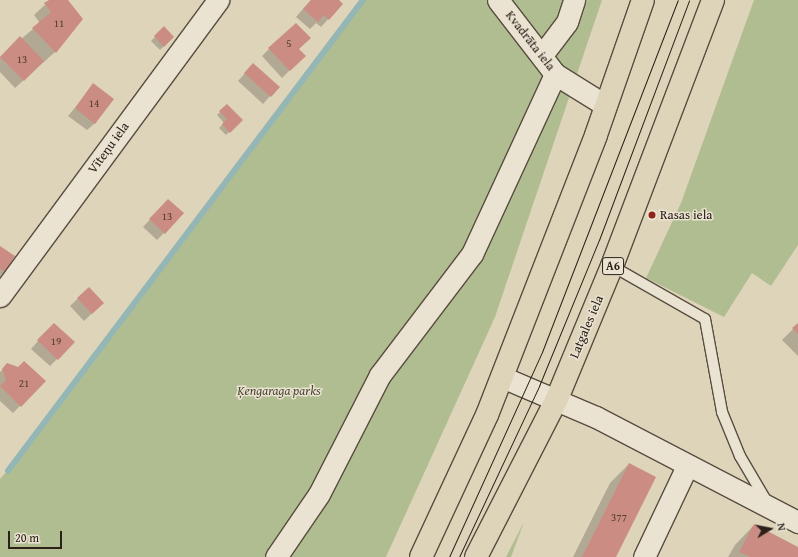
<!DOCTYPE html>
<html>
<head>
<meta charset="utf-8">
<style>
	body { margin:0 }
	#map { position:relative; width:798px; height:557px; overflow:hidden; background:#ded4ba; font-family:"Gentium Book Plus",serif }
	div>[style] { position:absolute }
	.green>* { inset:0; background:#b0bd91 }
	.shadow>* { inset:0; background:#0003 }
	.stream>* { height:5.5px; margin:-2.75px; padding:0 2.75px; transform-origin:2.75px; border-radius:2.75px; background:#94b7b6 }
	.building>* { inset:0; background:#cb8d83 }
	.roads { filter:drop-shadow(1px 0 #584d40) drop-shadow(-1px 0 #584d40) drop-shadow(0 1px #584d40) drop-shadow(0 -1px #584d40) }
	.lane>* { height:10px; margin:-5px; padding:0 5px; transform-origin:5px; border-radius:5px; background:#eae3d2 }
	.street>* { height:21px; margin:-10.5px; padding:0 10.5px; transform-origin:10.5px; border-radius:10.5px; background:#eae3d2 }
	.highway>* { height:22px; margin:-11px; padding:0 11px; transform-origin:11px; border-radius:11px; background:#ded4ba }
	.tram>* { height:1px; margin:-0.5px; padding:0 0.5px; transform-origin:0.5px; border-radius:0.5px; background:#2c2018 }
	.dots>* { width:11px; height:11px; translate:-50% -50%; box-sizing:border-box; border:2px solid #eae3d2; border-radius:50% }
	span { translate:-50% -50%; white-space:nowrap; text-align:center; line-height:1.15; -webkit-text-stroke:3px #eae3d2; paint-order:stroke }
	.number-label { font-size:11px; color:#543b33 }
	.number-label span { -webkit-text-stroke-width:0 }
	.shield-label span { padding:1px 3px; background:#eae3d2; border:1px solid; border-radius:3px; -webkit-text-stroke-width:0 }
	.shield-label { font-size:12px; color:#2c2018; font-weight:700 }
	.street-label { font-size:13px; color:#2c2018 }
	.poi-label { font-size:13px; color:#2c2018 }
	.left { translate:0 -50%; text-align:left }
	.park-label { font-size:13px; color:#4d4736; font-style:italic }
	.north { position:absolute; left:750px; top:509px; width:40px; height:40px; -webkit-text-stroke:3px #eae3d2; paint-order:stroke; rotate:80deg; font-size:11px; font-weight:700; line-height:16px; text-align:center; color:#2c2018 }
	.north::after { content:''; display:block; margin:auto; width:14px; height:18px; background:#2c2018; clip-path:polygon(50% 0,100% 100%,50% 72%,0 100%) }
	.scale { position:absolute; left:8px; top:531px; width:54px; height:18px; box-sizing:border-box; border:2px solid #2c2018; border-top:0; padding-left:5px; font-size:12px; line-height:14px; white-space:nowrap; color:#2c2018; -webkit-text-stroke:3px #eae3d2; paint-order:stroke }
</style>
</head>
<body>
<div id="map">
	<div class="green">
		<div style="clip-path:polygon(363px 0,602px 0,495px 317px,386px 557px,0 557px,0 479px,34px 441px)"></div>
		<div style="clip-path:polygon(754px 0,798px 0,798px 245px,771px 286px,752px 273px,724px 317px,646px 278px,681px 203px)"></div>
		<div style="clip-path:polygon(524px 522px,511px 557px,506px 557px)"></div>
	</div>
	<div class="shadow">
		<div style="clip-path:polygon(50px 0,67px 0,82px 19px,55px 52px,15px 88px,0 72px,0 57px,40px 23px,34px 15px)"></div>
		<div style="clip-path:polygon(311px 0,337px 0,342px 4px,321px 27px,316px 23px,310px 29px,296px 17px)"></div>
		<div style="clip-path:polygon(164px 28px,173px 37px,160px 50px,151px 41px)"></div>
		<div style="clip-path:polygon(269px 49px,298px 49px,297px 63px,282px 78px,262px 56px)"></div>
		<div style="clip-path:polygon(246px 72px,278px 87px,263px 104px,238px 81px)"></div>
		<div style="clip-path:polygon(94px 85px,95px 123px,87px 130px,68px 116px)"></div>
		<div style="clip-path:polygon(227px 105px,241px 120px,226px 135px,219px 128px,224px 123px,217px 115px)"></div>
		<div style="clip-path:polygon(161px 208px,164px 233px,157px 240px,143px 227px)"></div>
		<div style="clip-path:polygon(0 247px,4px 272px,0 276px)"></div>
		<div style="clip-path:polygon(89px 288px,103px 303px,84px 321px,70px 306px)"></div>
		<div style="clip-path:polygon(798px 324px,798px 356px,782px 340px)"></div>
		<div style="clip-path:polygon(47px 331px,57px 359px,50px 366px,31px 349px)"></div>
		<div style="clip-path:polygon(8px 365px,44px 381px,13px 413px,0 401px,0 372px)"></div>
		<div style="clip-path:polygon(629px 464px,615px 557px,573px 557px,610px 483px)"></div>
		<div style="clip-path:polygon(754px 525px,798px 548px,798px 557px,728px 557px,735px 545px)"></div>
	</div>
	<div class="stream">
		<div style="left:8px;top:471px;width:590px;rotate:-52.99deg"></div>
	</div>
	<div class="building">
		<div style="clip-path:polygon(49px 0,68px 0,83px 19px,56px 53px,32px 28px,51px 12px,44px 3px)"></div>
		<div style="clip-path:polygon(311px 0,339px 0,343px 4px,329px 20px,324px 15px,318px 22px,303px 9px)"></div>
		<div style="clip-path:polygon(296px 23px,311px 38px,299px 49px,306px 56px,290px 71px,268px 48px)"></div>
		<div style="clip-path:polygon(164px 26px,174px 37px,164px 47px,154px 36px)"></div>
		<div style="clip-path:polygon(20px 36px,44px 61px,24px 81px,0 57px)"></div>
		<div style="clip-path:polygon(253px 63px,280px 87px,271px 97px,244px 73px)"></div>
		<div style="clip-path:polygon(93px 83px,114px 99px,95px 124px,75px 108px)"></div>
		<div style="clip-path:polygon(227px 104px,243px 120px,230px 133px,222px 124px,227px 119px,219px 111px)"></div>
		<div style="clip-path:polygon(168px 199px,184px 213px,165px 234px,149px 219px)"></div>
		<div style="clip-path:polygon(0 246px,15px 256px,5px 272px,0 269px)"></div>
		<div style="clip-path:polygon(89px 287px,104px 303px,92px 314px,77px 298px)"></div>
		<div style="clip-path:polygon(54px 323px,75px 342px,58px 360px,37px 340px)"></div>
		<div style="clip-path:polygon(798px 323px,798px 334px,792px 328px)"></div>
		<div style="clip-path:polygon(24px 361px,46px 381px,21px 407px,0 386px,6px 380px,2px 369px,7px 363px,18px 367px)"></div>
		<div style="clip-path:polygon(629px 463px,656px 477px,616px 557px,582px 557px)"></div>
		<div style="clip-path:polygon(754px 524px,798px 547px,798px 557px,750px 557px,739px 552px)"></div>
	</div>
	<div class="roads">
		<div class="lane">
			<div style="left:612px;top:266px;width:107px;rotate:29.7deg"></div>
			<div style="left:705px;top:319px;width:95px;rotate:79.6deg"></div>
			<div style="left:722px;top:412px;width:48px;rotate:67.8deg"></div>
			<div style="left:740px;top:456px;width:53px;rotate:59.6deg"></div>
		</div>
		<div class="street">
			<div style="left:498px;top:0;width:93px;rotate:52.4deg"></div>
			<div style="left:555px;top:74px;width:59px;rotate:31.8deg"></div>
			<div style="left:542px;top:55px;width:41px;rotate:-52.9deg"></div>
			<div style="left:567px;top:22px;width:23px;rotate:-72deg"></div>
			<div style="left:0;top:296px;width:368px;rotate:-53.6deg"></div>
			<div style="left:502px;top:377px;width:102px;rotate:23.1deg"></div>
			<div style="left:596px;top:417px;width:228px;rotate:27.5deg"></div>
			<div style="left:276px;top:557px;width:76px;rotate:-55.7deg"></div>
			<div style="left:319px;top:494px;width:134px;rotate:-62.9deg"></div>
			<div style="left:380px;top:375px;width:152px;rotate:-52.8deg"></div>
			<div style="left:472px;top:254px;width:198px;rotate:-65.2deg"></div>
			<div style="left:644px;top:557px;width:101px;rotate:-64.7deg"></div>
		</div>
		<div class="highway">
			<div style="left:421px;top:557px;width:157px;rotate:-65.1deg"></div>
			<div style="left:487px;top:415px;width:300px;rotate:-68.7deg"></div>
			<div style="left:596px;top:135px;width:143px;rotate:-70.8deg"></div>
			<div style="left:476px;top:557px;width:175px;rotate:-62.9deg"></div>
			<div style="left:556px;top:401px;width:146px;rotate:-67.5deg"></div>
			<div style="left:612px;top:266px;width:285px;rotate:-69.2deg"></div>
		</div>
	</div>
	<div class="tram">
		<div style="left:449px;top:557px;width:225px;rotate:-65.6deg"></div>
		<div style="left:542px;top:352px;width:377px;rotate:-68.9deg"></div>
		<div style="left:459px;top:557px;width:189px;rotate:-64.9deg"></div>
		<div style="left:539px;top:386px;width:158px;rotate:-67.7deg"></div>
		<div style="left:599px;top:240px;width:256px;rotate:-69.4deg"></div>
	</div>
	<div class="dots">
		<div style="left:652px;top:215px;background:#8f2418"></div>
	</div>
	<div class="number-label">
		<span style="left:59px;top:23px">11</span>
		<span style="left:289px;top:43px">5</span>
		<span style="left:22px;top:59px">13</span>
		<span style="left:94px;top:103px">14</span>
		<span style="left:167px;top:216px">13</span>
		<span style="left:56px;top:341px">19</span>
		<span style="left:24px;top:383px">21</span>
		<span style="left:619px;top:517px">377</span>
	</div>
	<div class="shield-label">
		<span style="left:613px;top:266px">A6</span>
	</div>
	<div class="street-label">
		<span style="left:530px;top:41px;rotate:52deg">Kvadrāta iela</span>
		<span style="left:109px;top:148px;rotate:-54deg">Vīteņu iela</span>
		<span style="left:587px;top:327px;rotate:-67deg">Latgales iela</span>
	</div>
	<div class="poi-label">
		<span class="left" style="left:660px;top:215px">Rasas iela</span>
	</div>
	<div class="park-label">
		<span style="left:279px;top:391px">Ķengaraga parks</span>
	</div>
	<div class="north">N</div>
	<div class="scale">20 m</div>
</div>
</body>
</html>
